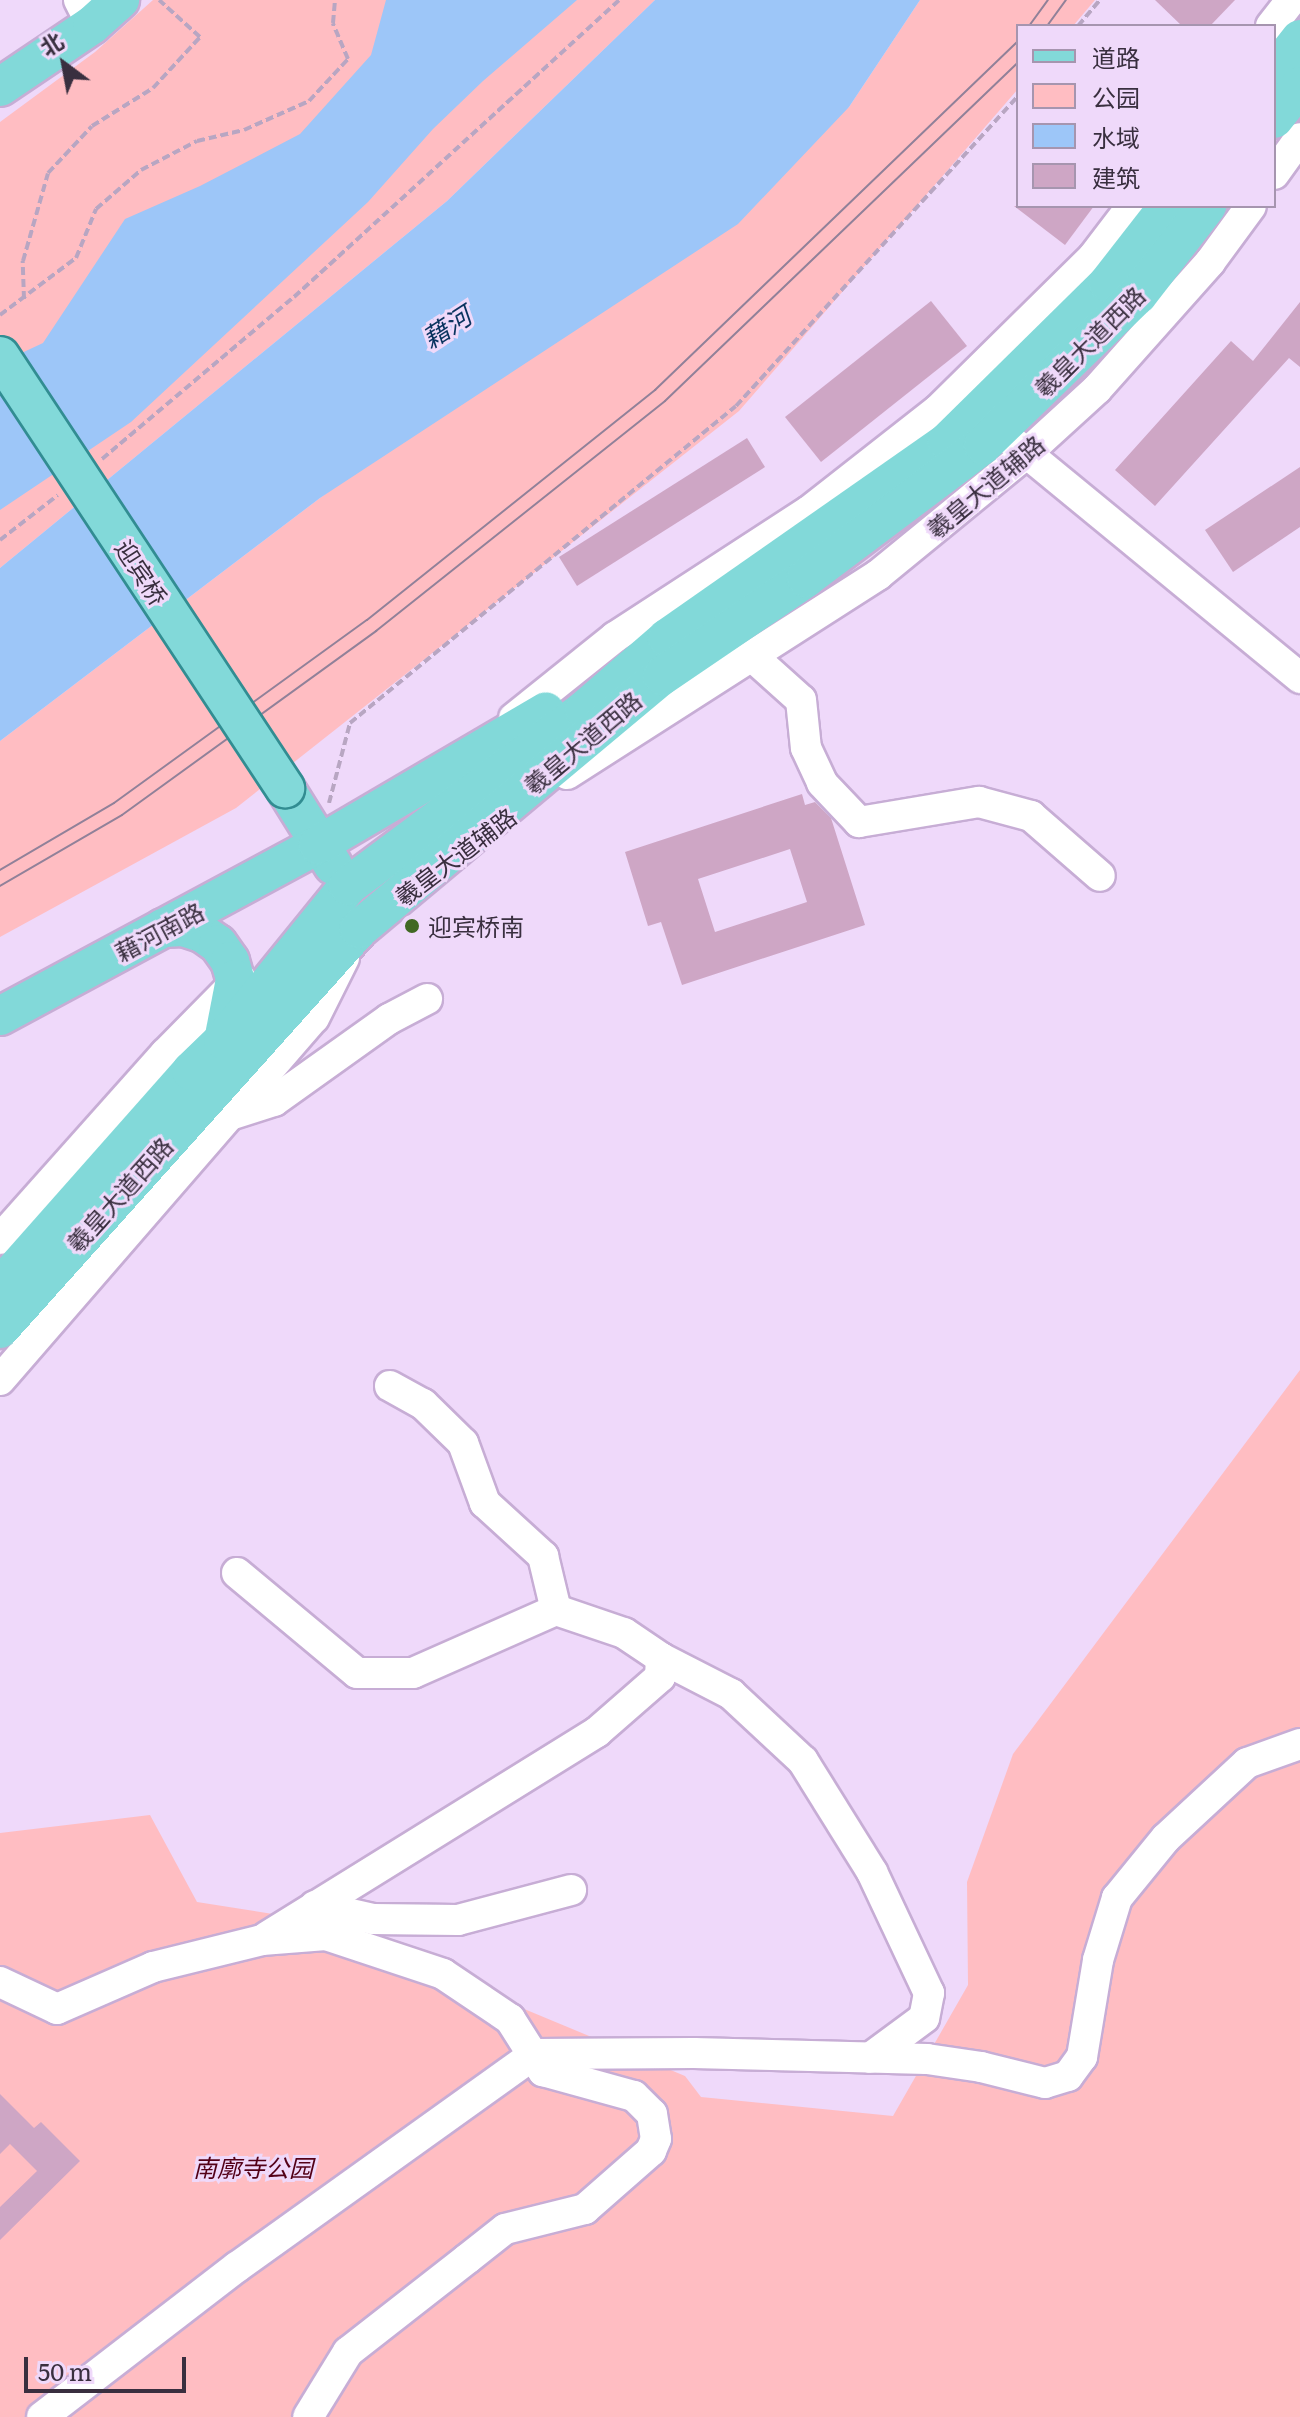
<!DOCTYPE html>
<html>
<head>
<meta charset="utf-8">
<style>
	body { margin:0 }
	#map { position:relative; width:1300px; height:2417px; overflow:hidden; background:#efd9fa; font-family:Literata,"Noto Sans SC",serif }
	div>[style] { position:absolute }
	.green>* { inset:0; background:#ffbdc2 }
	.water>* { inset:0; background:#9dc6f8 }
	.building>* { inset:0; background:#cea6c5 }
	.path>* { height:4px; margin-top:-2px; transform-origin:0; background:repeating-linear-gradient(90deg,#b8a6c2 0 8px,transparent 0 12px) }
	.roads { filter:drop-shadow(2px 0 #c7add5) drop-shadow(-2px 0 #c7add5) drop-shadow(0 2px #c7add5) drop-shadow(0 -2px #c7add5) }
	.minor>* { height:30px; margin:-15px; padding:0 15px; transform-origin:15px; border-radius:15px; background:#fff }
	.major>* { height:38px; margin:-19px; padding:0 19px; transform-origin:19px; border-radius:19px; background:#82d9d9 }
	.tram>* { height:2px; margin:-1px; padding:0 1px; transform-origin:1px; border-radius:1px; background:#918199 }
	.bridges { filter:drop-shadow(2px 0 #328d92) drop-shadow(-2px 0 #328d92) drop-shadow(0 2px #328d92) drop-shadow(0 -2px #328d92) }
	.major-bridge>* { height:38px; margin:-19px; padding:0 19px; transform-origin:19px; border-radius:19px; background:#82d9d9 }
	.dots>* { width:22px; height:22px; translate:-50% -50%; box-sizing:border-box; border:4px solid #efd9fa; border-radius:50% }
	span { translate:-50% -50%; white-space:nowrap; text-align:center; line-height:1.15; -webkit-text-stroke:6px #efd9fa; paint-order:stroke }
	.street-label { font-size:24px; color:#392f3f }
	.poi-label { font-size:24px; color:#392f3f }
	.left { translate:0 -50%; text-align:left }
	.park-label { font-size:24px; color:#530017; font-style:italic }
	.water-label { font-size:26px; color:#09335f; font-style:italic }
	.legend { position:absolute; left:1016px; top:24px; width:260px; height:184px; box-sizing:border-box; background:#efd9fa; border:2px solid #a695af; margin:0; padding:10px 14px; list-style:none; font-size:24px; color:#392f3f }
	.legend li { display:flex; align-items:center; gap:16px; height:40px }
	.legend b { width:40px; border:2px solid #a695af }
	.north { position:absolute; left:24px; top:24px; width:80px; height:80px; -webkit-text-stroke:6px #efd9fa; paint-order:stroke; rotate:328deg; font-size:22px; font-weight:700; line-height:32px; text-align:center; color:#392f3f }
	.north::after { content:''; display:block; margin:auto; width:28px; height:36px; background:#392f3f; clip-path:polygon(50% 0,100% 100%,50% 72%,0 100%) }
	.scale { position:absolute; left:24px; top:2357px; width:162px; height:36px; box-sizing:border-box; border:4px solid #392f3f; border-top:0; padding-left:10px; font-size:24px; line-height:28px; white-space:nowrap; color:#392f3f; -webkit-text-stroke:6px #efd9fa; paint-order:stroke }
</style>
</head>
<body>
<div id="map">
	<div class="green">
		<div style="clip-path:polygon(153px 0,655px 0,447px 201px,0 568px,0 122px,95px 52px)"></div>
		<div style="clip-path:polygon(920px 0,1095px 0,1073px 26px,1018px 26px,1018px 89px,739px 411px,236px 808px,0 937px,0 741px,320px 498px,849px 107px)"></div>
		<div style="clip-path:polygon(1300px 1370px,1300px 2417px,0 2417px,0 1833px,150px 1815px,197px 1902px,311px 1920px,685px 2076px,701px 2097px,893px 2116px,968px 1985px,967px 1882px,1013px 1754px)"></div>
	</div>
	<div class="water">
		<div style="clip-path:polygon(386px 0,577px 0,483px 81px,433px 129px,368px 202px,131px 422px,0 510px,0 363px,43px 343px,125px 219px,200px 186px,300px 134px,371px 55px)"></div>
		<div style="clip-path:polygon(655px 0,920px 0,849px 107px,738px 224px,320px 498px,0 741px,0 568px,447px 201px)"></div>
	</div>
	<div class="building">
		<div style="clip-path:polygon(1155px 0,1235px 0,1210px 26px,1182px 26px)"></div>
		<div style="clip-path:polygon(1014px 206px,1094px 206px,1065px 245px)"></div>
		<div style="clip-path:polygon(931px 301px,967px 346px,821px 462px,785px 417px)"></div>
		<div style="clip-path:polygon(1300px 302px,1300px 367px,1289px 358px,1155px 506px,1115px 470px,1231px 341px,1253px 361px)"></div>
		<div style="clip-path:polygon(747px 438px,765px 467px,577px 586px,559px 557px)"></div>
		<div style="clip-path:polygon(1300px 467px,1300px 527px,1233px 572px,1205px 530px)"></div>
		<div style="clip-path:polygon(evenodd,802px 794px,805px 805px,815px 802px,831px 818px,865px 925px,682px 985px,661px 922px,648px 926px,625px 852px,802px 794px,790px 849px,807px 902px,715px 932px,698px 879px,790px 849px)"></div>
		<div style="clip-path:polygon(0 2094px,34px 2128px,41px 2122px,80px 2161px,0 2240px,0 2207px,37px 2171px,10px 2144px,0 2154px)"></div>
	</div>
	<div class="path">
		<div style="left:1078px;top:26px;width:34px;rotate:-50deg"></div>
		<div style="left:24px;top:299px;width:38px;rotate:-92deg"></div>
		<div style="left:23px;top:261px;width:91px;rotate:-74.1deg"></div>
		<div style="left:48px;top:173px;width:64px;rotate:-46.9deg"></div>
		<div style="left:92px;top:126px;width:72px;rotate:-31.9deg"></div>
		<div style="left:153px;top:88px;width:69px;rotate:-47.3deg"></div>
		<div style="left:200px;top:37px;width:55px;rotate:-137.9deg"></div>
		<div style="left:0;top:315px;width:95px;rotate:-36.9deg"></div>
		<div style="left:76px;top:258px;width:53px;rotate:-67.8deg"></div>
		<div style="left:96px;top:209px;width:60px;rotate:-40.9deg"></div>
		<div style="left:141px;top:170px;width:63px;rotate:-27.4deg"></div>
		<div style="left:197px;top:141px;width:48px;rotate:-13.2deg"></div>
		<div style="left:244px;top:130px;width:71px;rotate:-24deg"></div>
		<div style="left:309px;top:101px;width:57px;rotate:-47.1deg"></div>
		<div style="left:348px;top:59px;width:39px;rotate:-113deg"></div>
		<div style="left:333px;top:23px;width:23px;rotate:-85deg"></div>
		<div style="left:102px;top:459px;width:251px;rotate:-40.2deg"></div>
		<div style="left:294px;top:297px;width:440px;rotate:-42.4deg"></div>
		<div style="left:0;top:540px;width:73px;rotate:-37.8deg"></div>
		<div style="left:329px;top:803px;width:83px;rotate:-75.3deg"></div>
		<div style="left:350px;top:723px;width:499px;rotate:-39.4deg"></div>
		<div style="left:736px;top:406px;width:419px;rotate:-47.7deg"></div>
	</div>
	<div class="roads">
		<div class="minor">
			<div style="left:79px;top:0;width:28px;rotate:63deg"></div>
			<div style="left:1271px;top:26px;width:33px;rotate:-52deg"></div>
			<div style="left:1274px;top:174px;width:44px;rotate:-54.2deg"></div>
			<div style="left:1013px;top:442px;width:372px;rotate:39.4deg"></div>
			<div style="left:753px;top:657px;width:64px;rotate:41.9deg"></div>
			<div style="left:801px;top:700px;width:48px;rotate:84.1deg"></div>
			<div style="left:806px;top:748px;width:38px;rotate:65deg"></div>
			<div style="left:822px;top:783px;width:54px;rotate:46.5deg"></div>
			<div style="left:859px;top:822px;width:122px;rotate:-9.5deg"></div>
			<div style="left:979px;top:802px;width:54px;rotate:15.1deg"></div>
			<div style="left:1031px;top:816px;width:91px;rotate:41deg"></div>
			<div style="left:514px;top:718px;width:129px;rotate:-38.7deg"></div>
			<div style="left:615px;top:637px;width:231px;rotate:-33deg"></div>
			<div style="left:809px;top:511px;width:164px;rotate:-38.1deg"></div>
			<div style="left:938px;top:410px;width:218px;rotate:-44.6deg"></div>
			<div style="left:1093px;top:257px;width:64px;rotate:-52.6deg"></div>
			<div style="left:567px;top:774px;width:369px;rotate:-32.6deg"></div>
			<div style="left:878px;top:575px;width:193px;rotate:-39.3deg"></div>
			<div style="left:1027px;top:453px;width:95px;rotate:-42.4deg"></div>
			<div style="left:1097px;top:389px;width:170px;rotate:-48.3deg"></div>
			<div style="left:1210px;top:262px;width:69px;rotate:-53.8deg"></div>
			<div style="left:230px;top:1115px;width:46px;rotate:-17.7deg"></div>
			<div style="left:274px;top:1101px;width:141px;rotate:-35.5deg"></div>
			<div style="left:389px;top:1019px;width:43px;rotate:-27.8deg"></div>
			<div style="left:0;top:1239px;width:248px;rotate:-48.3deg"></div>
			<div style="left:165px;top:1054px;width:107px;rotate:-45.4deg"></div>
			<div style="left:0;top:1380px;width:479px;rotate:-49.1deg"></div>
			<div style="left:314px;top:1018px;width:67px;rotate:-63.4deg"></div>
			<div style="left:390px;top:1386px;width:38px;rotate:29deg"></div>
			<div style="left:423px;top:1404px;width:56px;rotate:44.3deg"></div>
			<div style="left:463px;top:1443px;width:64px;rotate:69.9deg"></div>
			<div style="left:485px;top:1503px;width:79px;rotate:42.4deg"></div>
			<div style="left:543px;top:1556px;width:56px;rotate:76.5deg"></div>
			<div style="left:237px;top:1573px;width:156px;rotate:39.8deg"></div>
			<div style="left:357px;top:1673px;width:56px"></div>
			<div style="left:413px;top:1673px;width:156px;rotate:-23.8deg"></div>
			<div style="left:556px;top:1610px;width:72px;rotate:18.7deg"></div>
			<div style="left:624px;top:1633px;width:45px;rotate:34deg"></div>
			<div style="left:661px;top:1658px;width:19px;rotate:93deg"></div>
			<div style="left:660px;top:1677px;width:84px;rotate:138.9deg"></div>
			<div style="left:597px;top:1732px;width:388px;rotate:148.2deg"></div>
			<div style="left:661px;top:1658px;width:79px;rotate:27.2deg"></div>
			<div style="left:731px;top:1694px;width:98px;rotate:42.9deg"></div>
			<div style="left:803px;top:1761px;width:131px;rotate:58.1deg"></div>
			<div style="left:872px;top:1872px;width:134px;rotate:64.8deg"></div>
			<div style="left:929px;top:1993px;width:25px;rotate:101deg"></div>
			<div style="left:924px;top:2018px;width:67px;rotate:143.5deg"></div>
			<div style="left:315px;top:1906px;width:59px;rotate:12.6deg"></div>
			<div style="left:373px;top:1919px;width:85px;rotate:0.7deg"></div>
			<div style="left:458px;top:1920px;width:117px;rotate:-14.9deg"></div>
			<div style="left:0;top:1982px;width:63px;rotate:25.3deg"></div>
			<div style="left:57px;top:2009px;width:105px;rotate:-23.6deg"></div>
			<div style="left:153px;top:1967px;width:112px;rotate:-13.9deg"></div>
			<div style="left:262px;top:1940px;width:64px;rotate:-4.5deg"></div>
			<div style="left:326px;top:1935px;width:123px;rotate:18.4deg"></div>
			<div style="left:443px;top:1974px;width:81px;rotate:33.9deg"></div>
			<div style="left:510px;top:2019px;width:62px;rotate:57.6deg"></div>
			<div style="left:543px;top:2071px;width:94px;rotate:15.4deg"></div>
			<div style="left:634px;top:2096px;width:25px;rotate:45deg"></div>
			<div style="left:652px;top:2114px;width:25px;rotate:81deg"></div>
			<div style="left:656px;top:2139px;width:13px;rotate:113deg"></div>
			<div style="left:651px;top:2151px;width:88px;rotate:138.7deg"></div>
			<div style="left:585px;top:2209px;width:82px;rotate:166deg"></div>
			<div style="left:505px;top:2229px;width:48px;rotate:141.7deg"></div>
			<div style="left:467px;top:2259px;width:151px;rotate:142deg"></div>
			<div style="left:348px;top:2352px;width:76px;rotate:121.6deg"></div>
			<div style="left:42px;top:2417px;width:246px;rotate:-37.6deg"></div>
			<div style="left:237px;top:2267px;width:366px;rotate:-35.6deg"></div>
			<div style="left:535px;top:2054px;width:159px;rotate:-0.4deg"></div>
			<div style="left:694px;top:2053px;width:233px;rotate:1.5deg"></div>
			<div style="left:927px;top:2059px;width:55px;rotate:8.4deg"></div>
			<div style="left:981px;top:2067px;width:66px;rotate:14deg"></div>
			<div style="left:1045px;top:2083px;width:24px;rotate:-17deg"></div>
			<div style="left:1068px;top:2076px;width:24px;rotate:-54deg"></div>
			<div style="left:1082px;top:2057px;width:98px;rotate:-80.6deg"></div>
			<div style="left:1098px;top:1960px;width:65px;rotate:-73deg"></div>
			<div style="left:1117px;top:1898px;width:77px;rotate:-50.8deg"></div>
			<div style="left:1166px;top:1838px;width:110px;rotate:-42.8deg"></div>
			<div style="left:1247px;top:1763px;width:56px;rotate:-19.7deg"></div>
		</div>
		<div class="major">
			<div style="left:1274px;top:72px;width:42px;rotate:-51.8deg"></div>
			<div style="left:0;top:87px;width:111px;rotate:-34deg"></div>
			<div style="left:92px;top:25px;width:38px;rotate:-42deg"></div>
			<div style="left:1274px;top:119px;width:42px;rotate:-51.8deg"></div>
			<div style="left:285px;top:788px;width:91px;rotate:58.1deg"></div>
			<div style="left:163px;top:928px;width:20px;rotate:-3deg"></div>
			<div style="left:183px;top:927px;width:20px;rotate:18deg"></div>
			<div style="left:202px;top:933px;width:19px;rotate:35deg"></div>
			<div style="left:218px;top:944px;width:21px;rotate:55deg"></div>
			<div style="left:230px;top:961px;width:19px;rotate:74deg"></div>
			<div style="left:235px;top:979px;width:58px;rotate:100.9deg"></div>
			<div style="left:0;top:1016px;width:361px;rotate:-28.3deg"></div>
			<div style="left:318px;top:845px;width:264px;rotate:-30.4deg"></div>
			<div style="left:0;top:1287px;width:288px;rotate:-48.5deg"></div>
			<div style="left:191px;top:1071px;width:45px;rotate:-44.1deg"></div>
			<div style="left:223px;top:1040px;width:198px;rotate:-50.9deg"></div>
			<div style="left:348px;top:886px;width:294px;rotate:-36.7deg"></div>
			<div style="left:584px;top:710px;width:110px;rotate:-40.9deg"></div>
			<div style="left:667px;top:638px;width:342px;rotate:-35deg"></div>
			<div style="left:947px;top:442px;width:226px;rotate:-44.6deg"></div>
			<div style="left:1108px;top:283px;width:98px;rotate:-52.1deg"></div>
			<div style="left:0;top:1329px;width:537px;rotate:-48.09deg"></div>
			<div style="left:359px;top:929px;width:395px;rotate:-39.9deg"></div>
			<div style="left:662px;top:676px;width:174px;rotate:-34.2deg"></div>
			<div style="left:806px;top:578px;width:221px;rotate:-36.9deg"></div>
			<div style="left:983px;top:445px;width:216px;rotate:-44.1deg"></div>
			<div style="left:1138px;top:295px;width:113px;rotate:-52.2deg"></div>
		</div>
	</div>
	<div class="tram">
		<div style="left:1029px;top:26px;width:32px;rotate:-54deg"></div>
		<div style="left:1047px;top:26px;width:32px;rotate:-54deg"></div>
		<div style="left:0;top:870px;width:132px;rotate:-30.4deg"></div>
		<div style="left:114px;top:803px;width:312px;rotate:-35.9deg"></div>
		<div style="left:367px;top:620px;width:369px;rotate:-38.6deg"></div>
		<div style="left:655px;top:390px;width:504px;rotate:-43.87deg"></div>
		<div style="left:0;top:886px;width:141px;rotate:-30.2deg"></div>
		<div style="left:122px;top:815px;width:314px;rotate:-35.9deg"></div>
		<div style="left:376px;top:631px;width:369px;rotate:-38.5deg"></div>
		<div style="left:665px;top:401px;width:489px;rotate:-43.8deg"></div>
	</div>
	<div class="bridges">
		<div class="major-bridge">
			<div style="left:0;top:356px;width:518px;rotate:56.59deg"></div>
		</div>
	</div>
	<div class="dots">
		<div style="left:412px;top:926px;background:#416823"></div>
	</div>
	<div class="street-label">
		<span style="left:1089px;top:341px;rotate:-45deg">羲皇大道西路</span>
		<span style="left:985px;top:486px;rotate:-40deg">羲皇大道辅路</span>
		<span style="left:142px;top:572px;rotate:57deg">迎宾桥</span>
		<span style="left:582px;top:742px;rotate:-40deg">羲皇大道西路</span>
		<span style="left:455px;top:856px;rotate:-37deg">羲皇大道辅路</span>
		<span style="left:159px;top:931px;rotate:-28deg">藉河南路</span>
		<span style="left:119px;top:1194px;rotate:-48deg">羲皇大道西路</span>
	</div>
	<div class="poi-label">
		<span class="left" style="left:428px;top:926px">迎宾桥南</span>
	</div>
	<div class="park-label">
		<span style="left:253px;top:2167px">南廓寺公园</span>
	</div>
	<div class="water-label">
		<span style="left:446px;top:326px;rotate:-33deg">藉河</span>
	</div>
	<ul class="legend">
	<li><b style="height:10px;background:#82d9d9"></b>道路</li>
	<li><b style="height:22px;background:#ffbdc2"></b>公园</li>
	<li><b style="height:22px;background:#9dc6f8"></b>水域</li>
	<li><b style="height:22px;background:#cea6c5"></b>建筑</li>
	</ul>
	<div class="north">北</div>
	<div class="scale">50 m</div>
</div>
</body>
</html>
